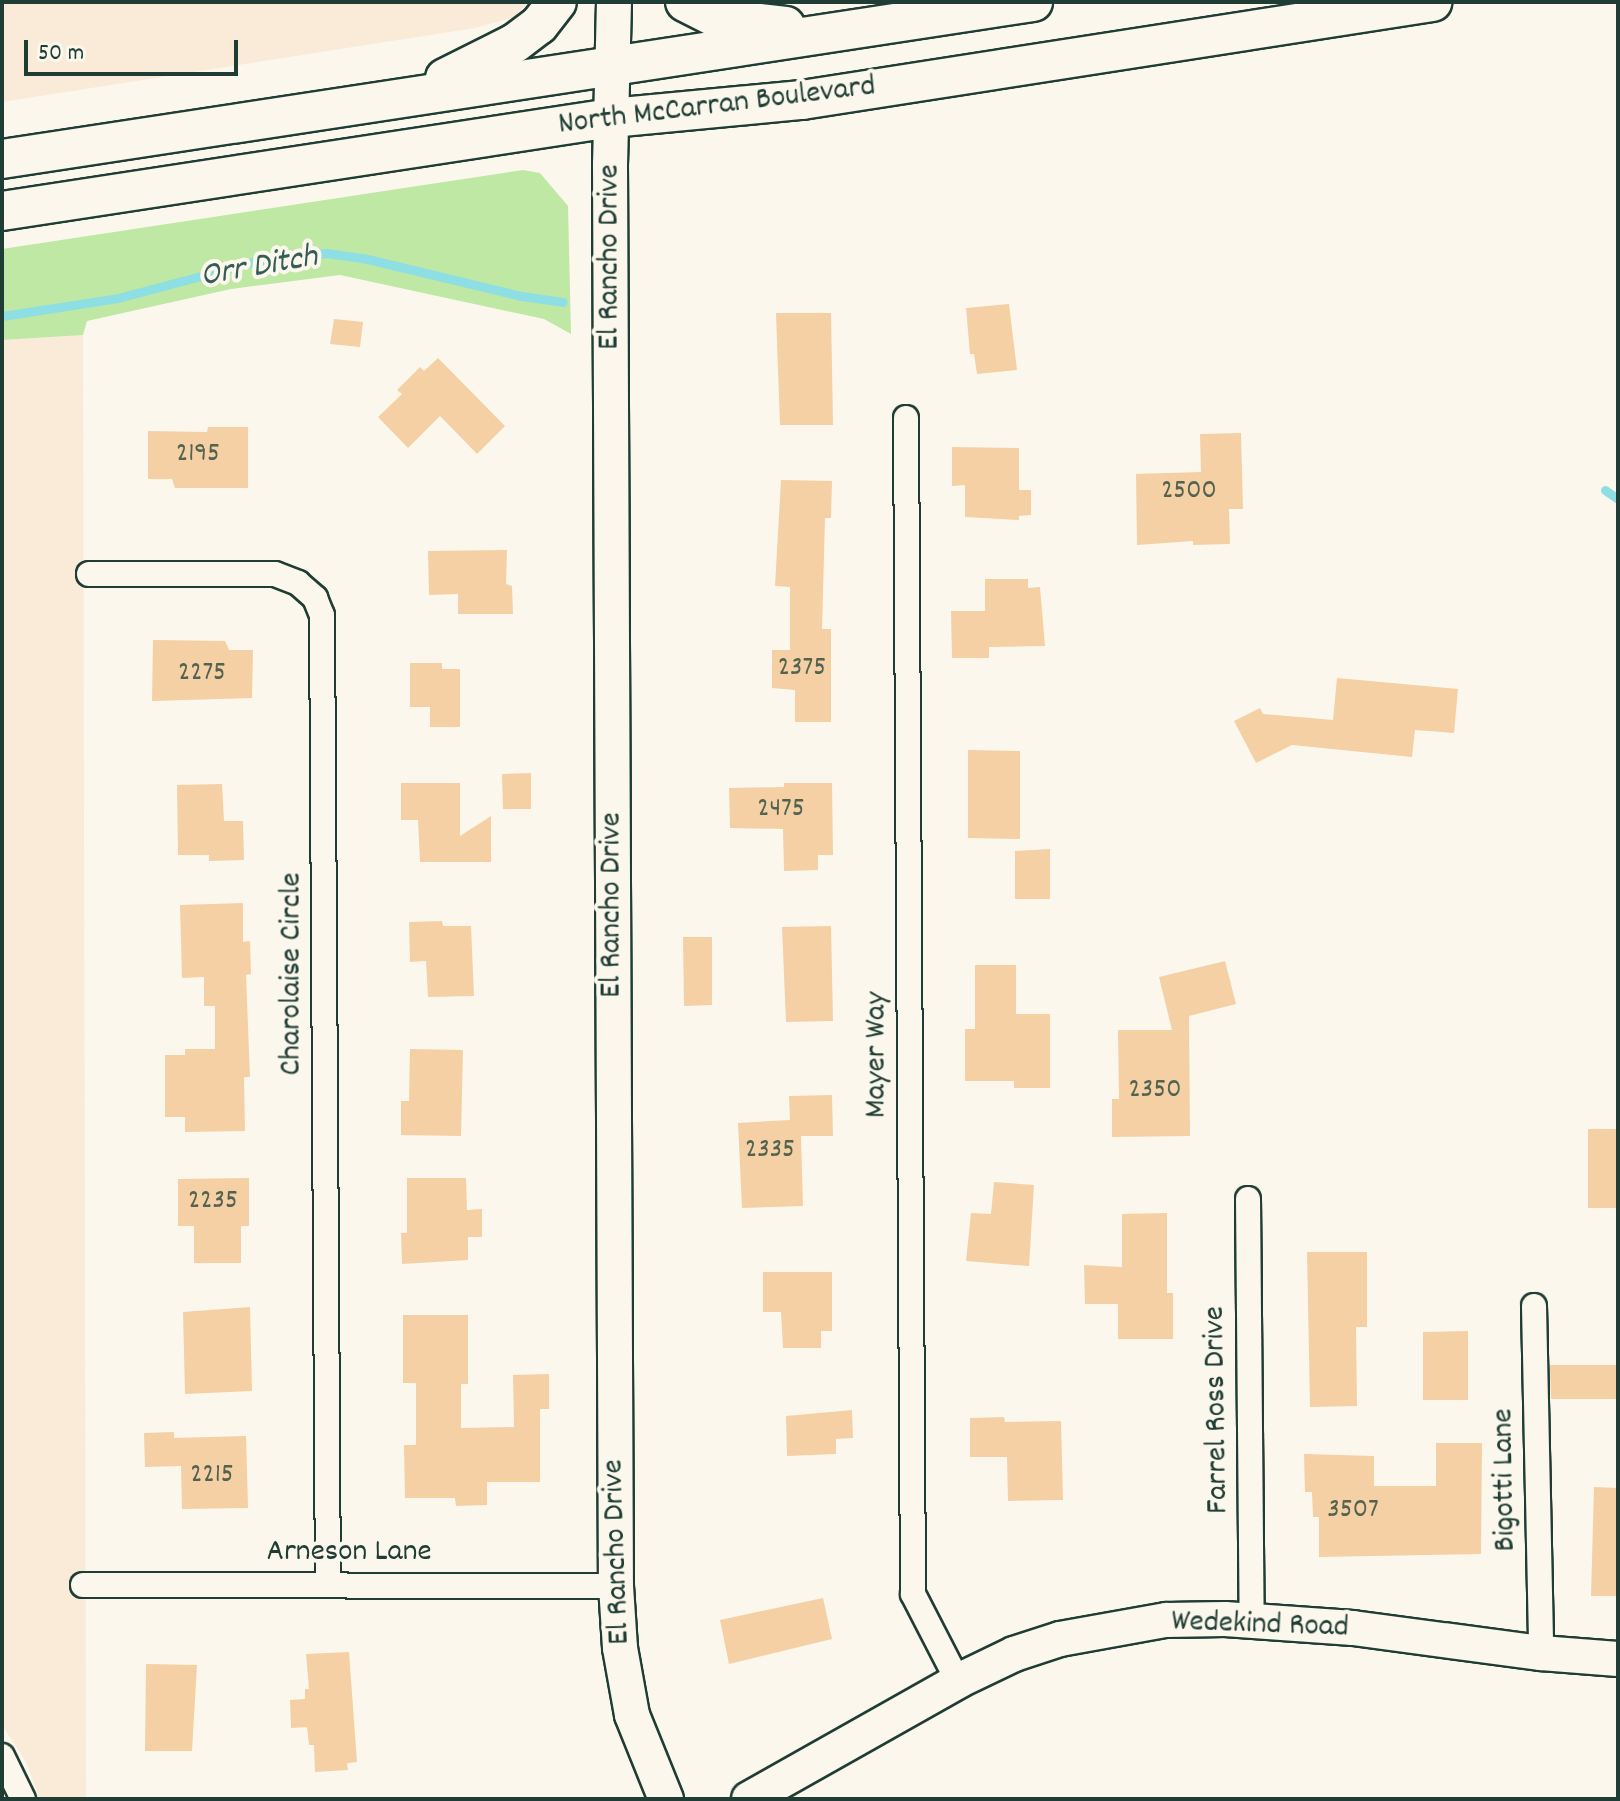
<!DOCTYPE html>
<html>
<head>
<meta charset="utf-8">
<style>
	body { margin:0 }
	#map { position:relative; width:1620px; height:1801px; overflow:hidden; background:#fbf7ec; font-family:Dekko,sans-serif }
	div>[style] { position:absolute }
	.built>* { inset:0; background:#f9ebd7 }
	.green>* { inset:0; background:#bee8a4 }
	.stream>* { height:9px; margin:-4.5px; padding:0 4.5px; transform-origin:4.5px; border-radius:4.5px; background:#8ddfe4 }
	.building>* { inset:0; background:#f5d0a5 }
	.roads { filter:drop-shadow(2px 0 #1f3d34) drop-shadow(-2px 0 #1f3d34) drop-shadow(0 2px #1f3d34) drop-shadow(0 -2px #1f3d34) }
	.street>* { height:24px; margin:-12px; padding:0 12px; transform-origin:12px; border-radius:12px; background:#fbf7ec }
	.secondary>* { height:34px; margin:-17px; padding:0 17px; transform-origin:17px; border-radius:17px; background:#fbf7ec }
	.primary>* { height:38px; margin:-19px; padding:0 19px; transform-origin:19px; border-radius:19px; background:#fbf7ec }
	span { translate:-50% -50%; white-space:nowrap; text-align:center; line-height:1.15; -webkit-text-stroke:8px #fbf7ec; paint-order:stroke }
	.number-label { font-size:28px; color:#546250 }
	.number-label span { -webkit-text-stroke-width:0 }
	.street-label { font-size:32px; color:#1f3d34 }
	.water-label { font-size:34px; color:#355d57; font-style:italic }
	.frame { position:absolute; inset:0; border:4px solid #1f3d34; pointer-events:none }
	.scale { position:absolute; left:24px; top:40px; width:214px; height:36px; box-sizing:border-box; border:4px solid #1f3d34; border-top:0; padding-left:10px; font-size:24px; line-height:28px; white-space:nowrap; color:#1f3d34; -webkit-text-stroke:6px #fbf7ec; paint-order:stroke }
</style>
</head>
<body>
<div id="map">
	<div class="built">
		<div style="clip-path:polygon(2px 2px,529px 2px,514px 17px,475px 28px,2px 102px)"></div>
		<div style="clip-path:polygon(83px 335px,86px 1799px,40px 1799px,26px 1762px,2px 1725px,2px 340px)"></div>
	</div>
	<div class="green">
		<div style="clip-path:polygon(523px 170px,540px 173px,568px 206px,571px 334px,544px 319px,340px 275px,231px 289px,87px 321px,83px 335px,2px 340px,2px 249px)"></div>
	</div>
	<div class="stream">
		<div style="left:2px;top:316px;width:117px;rotate:-8.8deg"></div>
		<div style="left:118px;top:298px;width:140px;rotate:-14.9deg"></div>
		<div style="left:253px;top:262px;width:74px;rotate:-7deg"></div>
		<div style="left:326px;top:253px;width:37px;rotate:8deg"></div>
		<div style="left:363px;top:258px;width:163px;rotate:13.5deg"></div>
		<div style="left:521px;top:296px;width:42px;rotate:8.1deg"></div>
		<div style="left:1605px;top:490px;width:16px;rotate:35deg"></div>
	</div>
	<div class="building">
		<div style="clip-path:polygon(1009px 304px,1017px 370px,977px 374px,974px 354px,970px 354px,966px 308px)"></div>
		<div style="clip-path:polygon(776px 313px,831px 313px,833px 425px,780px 425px)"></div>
		<div style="clip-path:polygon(334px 319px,363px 322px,360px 347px,330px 344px)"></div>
		<div style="clip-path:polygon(438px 358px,505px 426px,477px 454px,440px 416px,408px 448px,378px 417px,402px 394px,397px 390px,420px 367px,424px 371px)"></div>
		<div style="clip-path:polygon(208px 427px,248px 427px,248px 488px,175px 488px,172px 479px,148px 479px,148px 431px,207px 432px)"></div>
		<div style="clip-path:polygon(1241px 433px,1243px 509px,1229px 509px,1230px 544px,1193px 545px,1193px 541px,1137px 545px,1136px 474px,1201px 472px,1200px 434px)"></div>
		<div style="clip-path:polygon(952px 447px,1019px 448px,1019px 490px,1031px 490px,1031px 515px,1019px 516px,1019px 520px,965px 517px,965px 485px,952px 486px)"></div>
		<div style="clip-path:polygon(781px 480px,832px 481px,831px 518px,825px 518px,822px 629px,831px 629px,831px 722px,795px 722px,795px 690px,772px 688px,772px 650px,790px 650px,790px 587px,775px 586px)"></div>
		<div style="clip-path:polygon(507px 550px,506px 584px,512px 586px,513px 614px,458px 614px,458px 594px,429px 595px,428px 551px)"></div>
		<div style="clip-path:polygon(985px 579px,1028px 579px,1028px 588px,1040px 587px,1045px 646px,989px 647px,989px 658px,952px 658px,951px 611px,985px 611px)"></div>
		<div style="clip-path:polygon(153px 640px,225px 641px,229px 650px,253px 650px,252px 698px,152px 701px)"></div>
		<div style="clip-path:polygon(410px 663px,442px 663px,442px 669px,460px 669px,460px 727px,430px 727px,430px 707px,410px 707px)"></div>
		<div style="clip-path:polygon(1337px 678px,1458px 689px,1454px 733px,1415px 730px,1412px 757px,1292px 745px,1256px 763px,1234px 721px,1260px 708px,1263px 714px,1333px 720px)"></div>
		<div style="clip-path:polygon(968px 750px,1020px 751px,1020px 839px,968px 838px)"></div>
		<div style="clip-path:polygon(531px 773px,531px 809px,503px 809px,502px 774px)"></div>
		<div style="clip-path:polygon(401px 783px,460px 783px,460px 836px,491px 816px,491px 862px,420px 862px,418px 820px,401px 820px)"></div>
		<div style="clip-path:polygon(784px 783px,832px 783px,833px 855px,818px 855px,818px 870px,784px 871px,783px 829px,730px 828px,729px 788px,784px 787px)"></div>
		<div style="clip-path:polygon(222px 784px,224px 821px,243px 821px,244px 860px,209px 861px,209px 855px,178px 855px,177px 785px)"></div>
		<div style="clip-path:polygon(1050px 849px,1050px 899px,1015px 899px,1015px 851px)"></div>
		<div style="clip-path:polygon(243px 903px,243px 942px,250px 941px,251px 974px,246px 975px,250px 1077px,244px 1077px,245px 1131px,185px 1132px,185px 1117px,165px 1117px,165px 1055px,185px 1055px,185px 1049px,215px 1049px,215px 1006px,204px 1006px,204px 977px,182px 978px,180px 905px)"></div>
		<div style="clip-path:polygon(442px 921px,443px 926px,471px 926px,474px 996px,428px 997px,426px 961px,410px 962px,409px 922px)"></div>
		<div style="clip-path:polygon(831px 926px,833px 1021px,786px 1022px,782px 927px)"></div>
		<div style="clip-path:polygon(683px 937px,712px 937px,712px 1005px,684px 1006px)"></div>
		<div style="clip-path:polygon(1225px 961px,1236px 1004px,1189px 1016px,1190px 1136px,1112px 1137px,1112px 1099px,1119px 1099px,1118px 1030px,1172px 1030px,1159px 977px)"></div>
		<div style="clip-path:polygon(975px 965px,1016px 965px,1016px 1014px,1050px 1014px,1050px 1088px,1014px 1088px,1014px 1081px,965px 1081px,965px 1029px,975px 1029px)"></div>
		<div style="clip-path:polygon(410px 1049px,463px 1050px,461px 1136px,401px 1135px,401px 1101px,409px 1101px)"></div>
		<div style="clip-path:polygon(832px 1095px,833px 1136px,801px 1136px,803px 1206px,742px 1208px,738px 1123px,790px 1120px,789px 1096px)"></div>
		<div style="clip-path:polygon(1588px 1129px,1618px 1129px,1618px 1208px,1588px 1208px)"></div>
		<div style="clip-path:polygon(249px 1178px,249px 1226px,241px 1226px,241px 1263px,194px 1263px,194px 1226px,178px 1226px,178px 1179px)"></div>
		<div style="clip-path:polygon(407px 1178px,466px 1178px,467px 1210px,482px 1209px,482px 1237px,468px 1237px,468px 1260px,402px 1264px,401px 1233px,407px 1233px)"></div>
		<div style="clip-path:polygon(994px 1182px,1034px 1185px,1029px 1266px,966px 1261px,971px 1213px,991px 1214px)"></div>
		<div style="clip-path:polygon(1167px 1213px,1167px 1293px,1173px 1293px,1173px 1339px,1118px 1339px,1118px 1304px,1085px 1304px,1084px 1265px,1122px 1267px,1122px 1214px)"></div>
		<div style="clip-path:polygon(1307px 1252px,1367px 1252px,1367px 1327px,1356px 1327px,1357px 1406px,1310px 1407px)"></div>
		<div style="clip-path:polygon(763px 1272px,832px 1272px,832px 1331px,821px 1331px,821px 1348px,783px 1348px,781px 1312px,763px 1312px)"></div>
		<div style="clip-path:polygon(250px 1307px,252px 1391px,185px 1394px,183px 1312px)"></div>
		<div style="clip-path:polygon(403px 1315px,468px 1315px,468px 1384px,461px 1384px,461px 1428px,514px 1427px,513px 1375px,549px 1374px,549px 1409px,540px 1409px,540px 1482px,487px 1482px,487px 1505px,456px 1506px,455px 1498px,405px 1498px,404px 1445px,416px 1445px,416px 1383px,403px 1383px)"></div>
		<div style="clip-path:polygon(1468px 1331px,1468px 1400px,1423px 1400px,1423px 1332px)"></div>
		<div style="clip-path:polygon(1550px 1365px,1618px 1365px,1618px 1399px,1551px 1399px)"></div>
		<div style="clip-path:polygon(852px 1410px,853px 1438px,836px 1439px,836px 1454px,787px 1456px,786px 1416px)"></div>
		<div style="clip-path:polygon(1004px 1417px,1005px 1422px,1061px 1421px,1063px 1500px,1008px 1501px,1007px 1457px,970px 1457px,970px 1418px)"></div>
		<div style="clip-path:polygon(174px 1432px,174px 1438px,246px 1436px,248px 1508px,182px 1509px,181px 1466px,145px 1467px,144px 1433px)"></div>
		<div style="clip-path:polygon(1436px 1443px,1482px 1443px,1481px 1554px,1319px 1557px,1319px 1517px,1313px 1517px,1312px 1492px,1305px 1492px,1304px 1454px,1374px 1456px,1374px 1486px,1436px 1486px)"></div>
		<div style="clip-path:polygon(1594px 1487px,1618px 1488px,1618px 1596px,1591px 1596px)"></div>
		<div style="clip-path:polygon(823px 1598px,832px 1639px,729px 1664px,720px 1620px)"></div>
		<div style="clip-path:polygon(349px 1652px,357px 1762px,347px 1763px,348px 1770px,315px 1772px,314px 1745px,309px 1745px,307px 1727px,291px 1728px,290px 1700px,305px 1699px,305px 1689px,309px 1689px,306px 1654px)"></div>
		<div style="clip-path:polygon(146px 1664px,197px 1665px,192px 1751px,145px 1751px)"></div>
	</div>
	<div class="roads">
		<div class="street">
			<div style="left:906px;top:418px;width:1176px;rotate:89.66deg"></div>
			<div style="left:913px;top:1594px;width:98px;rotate:62.7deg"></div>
			<div style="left:89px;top:574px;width:186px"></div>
			<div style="left:275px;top:574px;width:25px;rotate:21deg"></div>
			<div style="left:298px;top:583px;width:23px;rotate:41deg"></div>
			<div style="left:315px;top:598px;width:18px;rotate:68deg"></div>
			<div style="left:322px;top:615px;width:970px;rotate:89.65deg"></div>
			<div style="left:1248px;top:1199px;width:422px;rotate:89.5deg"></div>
			<div style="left:1534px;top:1306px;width:347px;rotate:88.8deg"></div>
			<div style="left:83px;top:1585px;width:533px;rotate:0.11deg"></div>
			<div style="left:2px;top:1756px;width:48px;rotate:64deg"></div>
		</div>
		<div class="secondary">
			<div style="left:614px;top:2px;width:162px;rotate:91.4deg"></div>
			<div style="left:610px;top:164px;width:1422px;rotate:89.76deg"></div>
			<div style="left:616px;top:1586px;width:62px;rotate:86.3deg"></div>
			<div style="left:620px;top:1648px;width:68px;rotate:79.8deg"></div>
			<div style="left:632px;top:1715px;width:91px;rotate:68deg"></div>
			<div style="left:749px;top:1799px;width:240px;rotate:-29.4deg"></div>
			<div style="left:958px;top:1681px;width:62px;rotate:-25.7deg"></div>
			<div style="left:1014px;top:1654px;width:48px;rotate:-18.1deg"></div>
			<div style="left:1060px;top:1639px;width:108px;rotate:-10.2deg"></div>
			<div style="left:1166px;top:1620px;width:59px;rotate:-1deg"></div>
			<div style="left:1225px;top:1619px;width:128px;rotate:4deg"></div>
			<div style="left:1353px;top:1628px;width:190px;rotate:7.6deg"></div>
			<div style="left:1541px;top:1653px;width:77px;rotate:4.5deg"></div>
		</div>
		<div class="primary">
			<div style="left:685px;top:2px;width:36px;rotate:27deg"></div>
			<div style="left:717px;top:18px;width:69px;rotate:6.6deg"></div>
			<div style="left:445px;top:78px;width:78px;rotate:-26.6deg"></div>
			<div style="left:515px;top:43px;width:30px;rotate:-37deg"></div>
			<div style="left:539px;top:25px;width:29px;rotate:-52deg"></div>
			<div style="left:2px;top:159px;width:1043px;rotate:-8.66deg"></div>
			<div style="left:2px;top:211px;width:616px;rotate:-8.68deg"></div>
			<div style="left:611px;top:118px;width:192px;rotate:-5.4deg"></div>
			<div style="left:802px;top:100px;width:638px;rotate:-8.84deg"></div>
		</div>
	</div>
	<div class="number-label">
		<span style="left:198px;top:455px">2195</span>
		<span style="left:1189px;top:492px">2500</span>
		<span style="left:802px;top:669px">2375</span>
		<span style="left:202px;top:674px">2275</span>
		<span style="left:781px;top:810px">2475</span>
		<span style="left:1155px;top:1091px">2350</span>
		<span style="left:770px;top:1151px">2335</span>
		<span style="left:213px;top:1202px">2235</span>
		<span style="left:212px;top:1476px">2215</span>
		<span style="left:1353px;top:1511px">3507</span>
	</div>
	<div class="street-label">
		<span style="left:717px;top:107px;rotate:-7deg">North McCarran Boulevard</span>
		<span style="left:611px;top:257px;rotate:-90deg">El Rancho Drive</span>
		<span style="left:613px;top:905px;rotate:-90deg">El Rancho Drive</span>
		<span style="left:293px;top:974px;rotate:-90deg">Charolaise Circle</span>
		<span style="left:878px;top:1055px;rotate:-90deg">Mayer Way</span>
		<span style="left:1218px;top:1410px;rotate:-91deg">Farrel Ross Drive</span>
		<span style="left:1506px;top:1480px;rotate:-91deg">Bigotti Lane</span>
		<span style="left:618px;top:1552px;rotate:-92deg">El Rancho Drive</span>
		<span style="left:349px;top:1553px">Arneson Lane</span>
		<span style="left:1260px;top:1626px;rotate:2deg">Wedekind Road</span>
	</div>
	<div class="water-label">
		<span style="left:259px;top:268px;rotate:-10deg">Orr Ditch</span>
	</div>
	<div class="frame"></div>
	<div class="scale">50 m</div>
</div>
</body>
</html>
